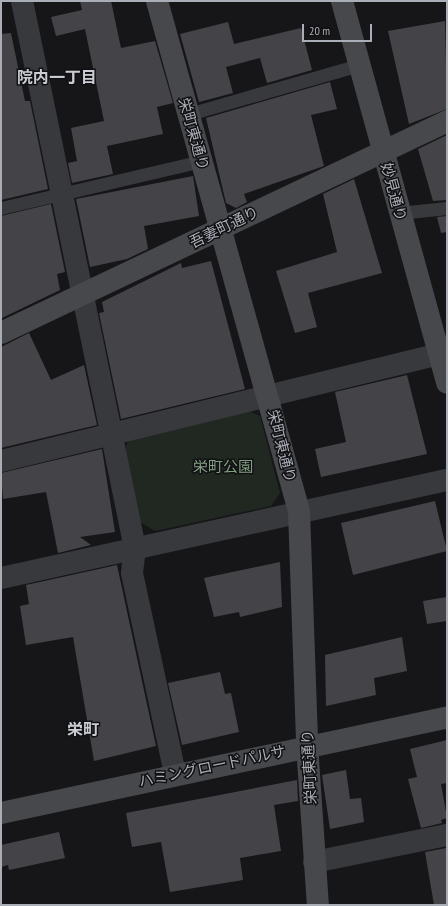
<!DOCTYPE html>
<html>
<head>
<meta charset="utf-8">
<style>
	body { margin:0 }
	#map { position:relative; width:448px; height:906px; overflow:hidden; background:#161618; font-family:"PT Sans Narrow","Noto Sans JP",sans-serif }
	div>[style] { position:absolute }
	.green>* { inset:0; background:#212822 }
	.building>* { inset:0; background:#444448 }
	.lane>* { height:13px; margin:-6.5px; padding:0 6.5px; transform-origin:6.5px; border-radius:6.5px; background:#38393d }
	.street>* { height:22px; margin:-11px; padding:0 11px; transform-origin:11px; border-radius:11px; background:#38393d }
	.secondary>* { height:22px; margin:-11px; padding:0 11px; transform-origin:11px; border-radius:11px; background:#46484c }
	span { translate:-50% -50%; white-space:nowrap; text-align:center; line-height:1.15; -webkit-text-stroke:3px #111113; paint-order:stroke }
	.street-label { font-size:15px; color:#aaaeb7 }
	.park-label { font-size:15px; color:#83a084 }
	.neighbourhood-label { font-size:16px; color:#cacdd3; font-weight:700 }
	.frame { position:absolute; inset:0; border:2px solid #aaaeb7; pointer-events:none }
	.scale { position:absolute; left:302px; top:24px; width:70px; height:18px; box-sizing:border-box; border:2px solid #aaaeb7; border-top:0; padding-left:5px; font-size:12px; line-height:14px; white-space:nowrap; color:#aaaeb7; -webkit-text-stroke:3px #111113; paint-order:stroke }
</style>
</head>
<body>
<div id="map">
	<div class="green">
		<div style="clip-path:polygon(249px 411px,260px 416px,280px 493px,271px 506px,155px 531px,140px 522px,125px 450px,128px 440px)"></div>
	</div>
	<div class="building">
		<div style="clip-path:polygon(80px 1px,111px 1px,121px 48px,155px 41px,173px 103px,157px 107px,163px 134px,107px 146px,113px 174px,72px 183px,68px 163px,77px 161px,71px 128px,104px 121px,85px 29px,56px 36px,51px 17px,82px 10px)"></div>
		<div style="clip-path:polygon(445px 21px,447px 109px,409px 124px,388px 31px)"></div>
		<div style="clip-path:polygon(228px 22px,234px 44px,301px 28px,312px 70px,267px 83px,260px 58px,226px 67px,233px 93px,199px 102px,180px 34px)"></div>
		<div style="clip-path:polygon(11px 33px,25px 101px,30px 101px,48px 189px,1px 200px,1px 34px)"></div>
		<div style="clip-path:polygon(330px 82px,337px 109px,311px 115px,324px 166px,244px 194px,247px 202px,236px 208px,226px 203px,206px 118px)"></div>
		<div style="clip-path:polygon(447px 135px,447px 200px,433px 201px,418px 149px)"></div>
		<div style="clip-path:polygon(193px 176px,199px 216px,144px 226px,148px 249px,127px 259px,90px 267px,76px 199px)"></div>
		<div style="clip-path:polygon(354px 179px,382px 273px,308px 293px,317px 327px,295px 333px,276px 271px,337px 252px,323px 194px)"></div>
		<div style="clip-path:polygon(51px 204px,65px 272px,57px 274px,60px 290px,2px 318px,1px 216px)"></div>
		<div style="clip-path:polygon(447px 216px,447px 232px,441px 233px,437px 217px)"></div>
		<div style="clip-path:polygon(211px 261px,245px 389px,121px 419px,99px 313px,104px 312px,102px 302px,181px 263px,182px 268px)"></div>
		<div style="clip-path:polygon(29px 333px,51px 380px,84px 365px,97px 425px,1px 448px,1px 347px)"></div>
		<div style="clip-path:polygon(407px 375px,427px 454px,321px 477px,315px 449px,346px 442px,335px 392px)"></div>
		<div style="clip-path:polygon(102px 449px,115px 532px,80px 537px,91px 545px,58px 553px,46px 492px,3px 499px,1px 473px)"></div>
		<div style="clip-path:polygon(435px 501px,447px 551px,353px 575px,341px 523px)"></div>
		<div style="clip-path:polygon(280px 562px,282px 607px,240px 617px,239px 612px,214px 617px,204px 578px)"></div>
		<div style="clip-path:polygon(117px 565px,156px 746px,94px 761px,73px 637px,26px 645px,20px 606px,29px 604px,26px 585px)"></div>
		<div style="clip-path:polygon(447px 597px,447px 621px,427px 624px,423px 601px)"></div>
		<div style="clip-path:polygon(402px 637px,407px 671px,374px 678px,376px 695px,326px 706px,325px 655px)"></div>
		<div style="clip-path:polygon(220px 672px,225px 694px,231px 693px,239px 732px,182px 745px,168px 683px)"></div>
		<div style="clip-path:polygon(447px 740px,447px 783px,441px 784px,447px 818px,441px 820px,442px 823px,421px 828px,408px 779px,417px 777px,410px 749px)"></div>
		<div style="clip-path:polygon(346px 770px,350px 799px,361px 798px,364px 822px,330px 829px,322px 775px)"></div>
		<div style="clip-path:polygon(297px 780px,298px 801px,274px 805px,281px 851px,240px 858px,243px 880px,170px 892px,161px 842px,132px 847px,126px 813px)"></div>
		<div style="clip-path:polygon(59px 832px,65px 858px,9px 870px,8px 865px,1px 867px,1px 845px)"></div>
		<div style="clip-path:polygon(446px 848px,447px 905px,434px 905px,425px 852px)"></div>
	</div>
	<div class="lane">
		<div style="left:189px;top:114px;width:177px;rotate:-16.1deg"></div>
		<div style="left:1px;top:208px;width:206px;rotate:-13.2deg"></div>
		<div style="left:399px;top:213px;width:48px;rotate:-5.9deg"></div>
	</div>
	<div class="street">
		<div style="left:22px;top:1px;width:559px;rotate:78.33deg"></div>
		<div style="left:135px;top:548px;width:25px;rotate:97deg"></div>
		<div style="left:132px;top:573px;width:206px;rotate:77.9deg"></div>
		<div style="left:1px;top:461px;width:459px;rotate:-13.7deg"></div>
		<div style="left:1px;top:578px;width:457px;rotate:-12.4deg"></div>
		<div style="left:314px;top:862px;width:136px;rotate:-11.5deg"></div>
	</div>
	<div class="secondary">
		<div style="left:157px;top:1px;width:529px;rotate:74.44deg"></div>
		<div style="left:299px;top:511px;width:234px;rotate:88deg"></div>
		<div style="left:307px;top:745px;width:160px;rotate:86.1deg"></div>
		<div style="left:342px;top:1px;width:396px;rotate:74.6deg"></div>
		<div style="left:1px;top:333px;width:494px;rotate:-25.4deg"></div>
		<div style="left:1px;top:813px;width:456px;rotate:-12.1deg"></div>
	</div>
	<div class="street-label">
		<span style="left:194px;top:134px;rotate:74deg">栄町東通り</span>
		<span style="left:394px;top:192px;rotate:75deg">妙見通り</span>
		<span style="left:224px;top:227px;rotate:-26deg">吾妻町通り</span>
		<span style="left:282px;top:446px;rotate:76deg">栄町東通り</span>
		<span style="left:212px;top:766px;rotate:-12deg">ハミングロードパルサ</span>
		<span style="left:309px;top:767px;rotate:-93deg">栄町東通り</span>
	</div>
	<div class="park-label">
		<span style="left:223px;top:467px">栄町公園</span>
	</div>
	<div class="neighbourhood-label">
		<span style="left:57px;top:77px">院内一丁目</span>
		<span style="left:83px;top:729px">栄町</span>
	</div>
	<div class="frame"></div>
	<div class="scale">20 m</div>
</div>
</body>
</html>
